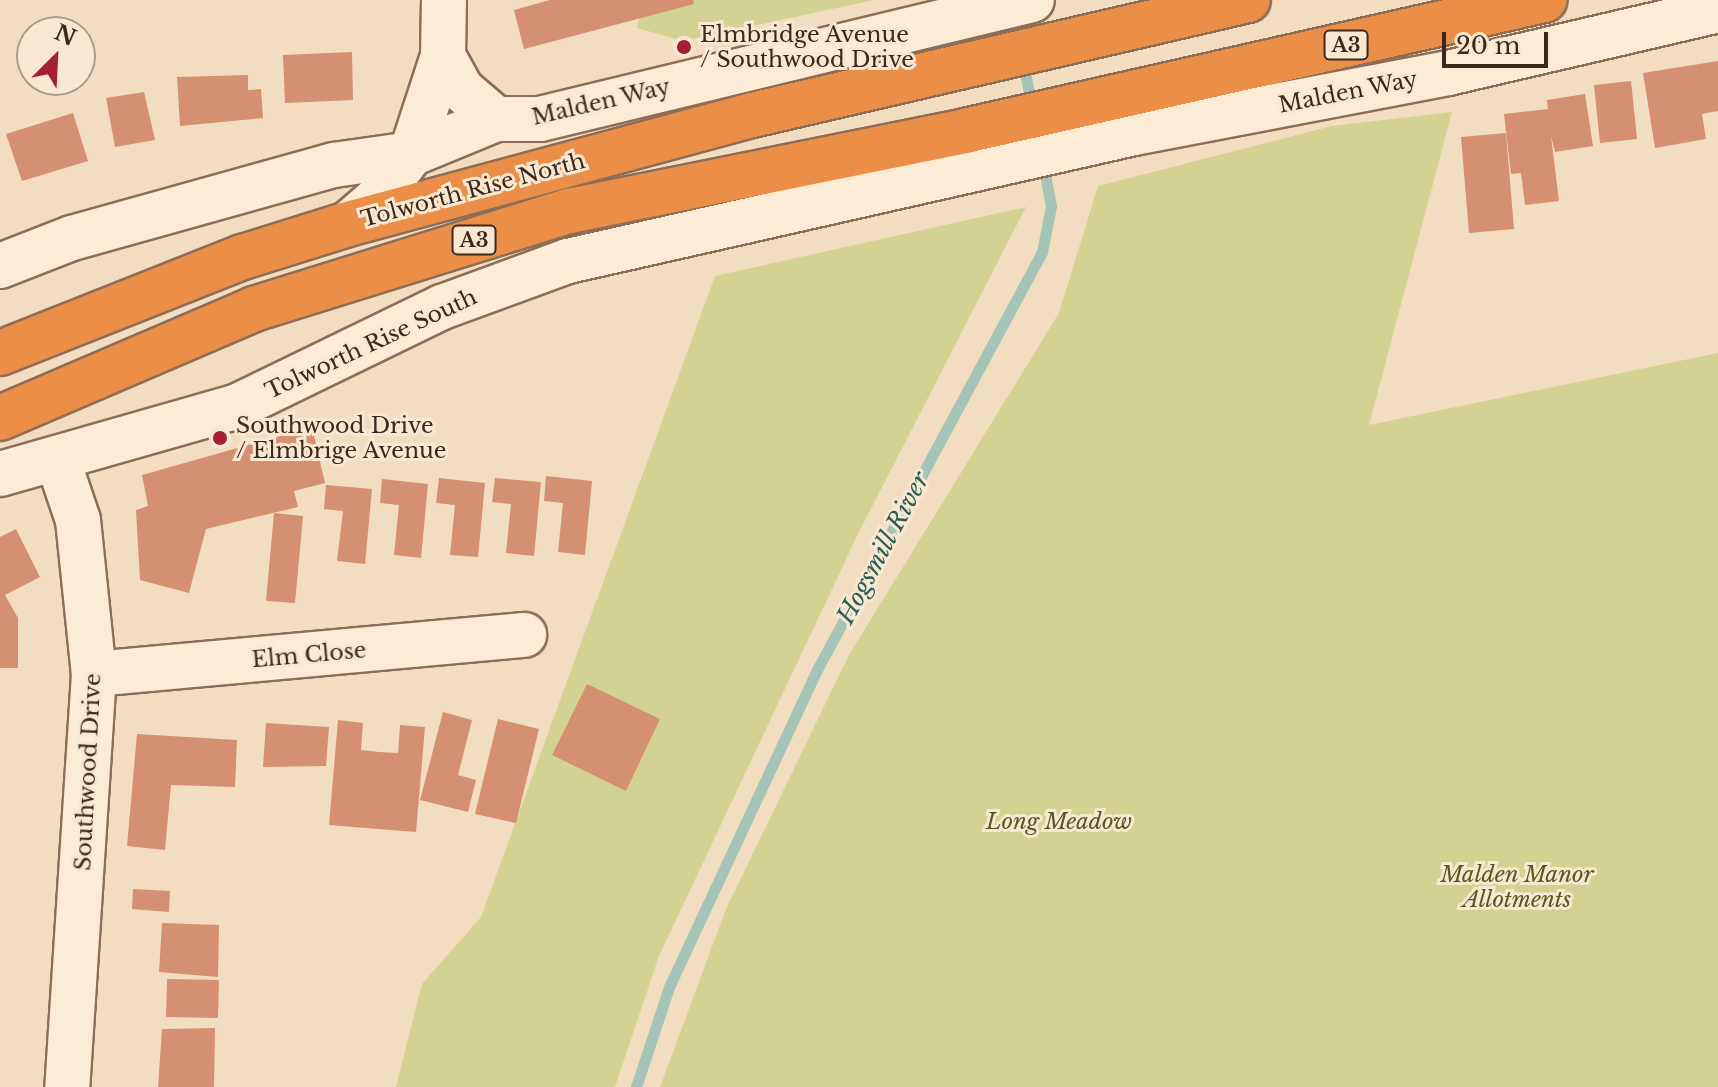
<!DOCTYPE html>
<html>
<head>
<meta charset="utf-8">
<style>
	body { margin:0 }
	#map { position:relative; width:1718px; height:1087px; overflow:hidden; background:#f3ddc0; font-family:"Libre Baskerville",serif }
	div>[style] { position:absolute }
	.green>* { inset:0; background:#d2d293 }
	.stream>* { height:11px; margin:-5.5px; padding:0 5.5px; transform-origin:5.5px; border-radius:5.5px; background:#a4c4b7 }
	.building>* { inset:0; background:#d58f72 }
	.roads { filter:drop-shadow(2px 0 #8e6d56) drop-shadow(-2px 0 #8e6d56) drop-shadow(0 2px #8e6d56) drop-shadow(0 -2px #8e6d56) }
	.minor>* { height:44px; margin:-22px; padding:0 22px; transform-origin:22px; border-radius:22px; background:#fcecd5 }
	.highway>* { height:44px; margin:-22px; padding:0 22px; transform-origin:22px; border-radius:22px; background:#eb8f48 }
	.dots>* { width:22px; height:22px; translate:-50% -50%; box-sizing:border-box; border:4px solid #f9e8d1; border-radius:50% }
	span { translate:-50% -50%; white-space:nowrap; text-align:center; line-height:1.15; -webkit-text-stroke:6px #f9e8d1; paint-order:stroke }
	.shield-label span { padding:2px 6px; background:#f9e8d1; border:2px solid; border-radius:6px; -webkit-text-stroke-width:0 }
	.shield-label { font-size:20px; color:#3c281c; font-weight:700 }
	.poi-label { font-size:22px; color:#3c281c }
	.left { translate:0 -50%; text-align:left }
	.street-label { font-size:22px; color:#3c281c }
	.park-label { font-size:22px; color:#535b20; font-style:italic }
	.water-label { font-size:24px; color:#2a5d54; font-style:italic }
	.north { position:absolute; left:16px; top:16px; width:80px; height:80px; box-sizing:border-box; background:#f9e8d1; border:2px solid #ad9b89; border-radius:50%; rotate:24deg; font-size:22px; font-weight:700; line-height:32px; text-align:center; color:#3c281c }
	.north::after { content:''; display:block; margin:auto; width:28px; height:36px; background:#a31f31; clip-path:polygon(50% 0,100% 100%,50% 72%,0 100%) }
	.scale { position:absolute; left:1442px; top:32px; width:106px; height:36px; box-sizing:border-box; border:4px solid #3c281c; border-top:0; padding-left:10px; font-size:24px; line-height:28px; white-space:nowrap; color:#3c281c; -webkit-text-stroke:6px #f9e8d1; paint-order:stroke }
</style>
</head>
<body>
<div id="map">
	<div class="green">
		<div style="clip-path:polygon(643px 0,874px 0,683px 41px,637px 28px)"></div>
		<div style="clip-path:polygon(1452px 112px,1369px 425px,1718px 353px,1718px 1087px,660px 1087px,726px 909px,849px 655px,1059px 313px,1098px 186px,1332px 126px)"></div>
		<div style="clip-path:polygon(1026px 207px,857px 536px,659px 956px,615px 1087px,396px 1087px,422px 984px,481px 917px,715px 276px)"></div>
	</div>
	<div class="stream">
		<div style="left:1023px;top:62px;width:47px;rotate:78.9deg"></div>
		<div style="left:636px;top:1087px;width:105px;rotate:-71.7deg"></div>
		<div style="left:669px;top:987px;width:352px;rotate:-65deg"></div>
		<div style="left:818px;top:668px;width:472px;rotate:-61.7deg"></div>
		<div style="left:1042px;top:252px;width:47px;rotate:-78.9deg"></div>
		<div style="left:1051px;top:206px;width:43px;rotate:-100.8deg"></div>
	</div>
	<div class="building">
		<div style="clip-path:polygon(550px 0,693px 0,694px 4px,524px 49px,514px 10px)"></div>
		<div style="clip-path:polygon(352px 52px,353px 100px,285px 103px,283px 55px)"></div>
		<div style="clip-path:polygon(1718px 61px,1718px 111px,1702px 114px,1706px 139px,1655px 148px,1643px 73px)"></div>
		<div style="clip-path:polygon(248px 75px,248px 90px,261px 89px,263px 118px,180px 126px,177px 77px)"></div>
		<div style="clip-path:polygon(1631px 81px,1637px 139px,1600px 143px,1594px 85px)"></div>
		<div style="clip-path:polygon(144px 92px,155px 140px,115px 147px,106px 98px)"></div>
		<div style="clip-path:polygon(1585px 94px,1593px 146px,1555px 152px,1551px 136px,1559px 201px,1525px 205px,1521px 173px,1511px 174px,1504px 114px,1548px 109px,1547px 100px)"></div>
		<div style="clip-path:polygon(73px 113px,88px 161px,22px 181px,6px 134px)"></div>
		<div style="clip-path:polygon(1506px 133px,1514px 229px,1469px 233px,1461px 137px)"></div>
		<div style="clip-path:polygon(312px 427px,325px 483px,294px 491px,298px 507px,206px 529px,189px 593px,140px 580px,136px 510px,148px 506px,142px 475px)"></div>
		<div style="clip-path:polygon(546px 476px,592px 481px,585px 555px,558px 552px,563px 503px,544px 501px)"></div>
		<div style="clip-path:polygon(439px 478px,485px 483px,478px 557px,450px 555px,455px 505px,436px 503px)"></div>
		<div style="clip-path:polygon(495px 478px,541px 482px,534px 556px,506px 553px,511px 504px,492px 502px)"></div>
		<div style="clip-path:polygon(382px 479px,428px 484px,421px 558px,394px 555px,399px 505px,380px 503px)"></div>
		<div style="clip-path:polygon(326px 485px,372px 489px,365px 564px,337px 561px,343px 511px,324px 509px)"></div>
		<div style="clip-path:polygon(274px 513px,303px 516px,295px 603px,266px 601px)"></div>
		<div style="clip-path:polygon(16px 529px,40px 577px,5px 595px,18px 618px,18px 668px,0 668px,0 537px)"></div>
		<div style="clip-path:polygon(587px 684px,660px 719px,626px 791px,552px 755px)"></div>
		<div style="clip-path:polygon(443px 712px,472px 720px,458px 775px,476px 780px,468px 812px,420px 800px)"></div>
		<div style="clip-path:polygon(498px 719px,539px 729px,516px 823px,475px 814px)"></div>
		<div style="clip-path:polygon(338px 720px,363px 723px,361px 750px,379px 752px,398px 753px,400px 725px,425px 727px,416px 832px,329px 825px)"></div>
		<div style="clip-path:polygon(266px 723px,329px 727px,326px 766px,263px 767px)"></div>
		<div style="clip-path:polygon(137px 734px,237px 740px,235px 787px,171px 785px,165px 850px,127px 846px)"></div>
		<div style="clip-path:polygon(133px 889px,170px 891px,169px 912px,132px 909px)"></div>
		<div style="clip-path:polygon(162px 923px,219px 925px,218px 977px,159px 972px)"></div>
		<div style="clip-path:polygon(167px 979px,219px 980px,218px 1018px,166px 1017px)"></div>
		<div style="clip-path:polygon(215px 1028px,214px 1087px,158px 1087px,162px 1029px)"></div>
	</div>
	<div class="roads">
		<div class="minor">
			<div style="left:443px;top:56px;width:39px;rotate:61deg"></div>
			<div style="left:462px;top:90px;width:45px;rotate:40.5deg"></div>
			<div style="left:496px;top:119px;width:44px"></div>
			<div style="left:540px;top:119px;width:506px;rotate:-13.6deg"></div>
			<div style="left:348px;top:224px;width:40px;rotate:-41deg"></div>
			<div style="left:378px;top:198px;width:55px;rotate:-53.1deg"></div>
			<div style="left:411px;top:154px;width:103px;rotate:-71.9deg"></div>
			<div style="left:443px;top:56px;width:56px;rotate:-89deg"></div>
			<div style="left:0;top:266px;width:77px;rotate:-21.3deg"></div>
			<div style="left:72px;top:238px;width:272px;rotate:-15.6deg"></div>
			<div style="left:334px;top:165px;width:78px;rotate:-8.1deg"></div>
			<div style="left:411px;top:154px;width:92px;rotate:-22.4deg"></div>
			<div style="left:58px;top:461px;width:62px;rotate:71.3deg"></div>
			<div style="left:78px;top:520px;width:155px;rotate:84.1deg"></div>
			<div style="left:94px;top:674px;width:414px;rotate:93.7deg"></div>
			<div style="left:0;top:474px;width:248px;rotate:-15.9deg"></div>
			<div style="left:238px;top:406px;width:227px;rotate:-25.9deg"></div>
			<div style="left:442px;top:307px;width:134px;rotate:-20.1deg"></div>
			<div style="left:568px;top:261px;width:580px;rotate:-12.74deg"></div>
			<div style="left:1134px;top:133px;width:320px;rotate:-10.8deg"></div>
			<div style="left:1448px;top:73px;width:277px;rotate:-13.1deg"></div>
			<div style="left:94px;top:674px;width:432px;rotate:-5.2deg"></div>
		</div>
		<div class="highway">
			<div style="left:0;top:353px;width:261px;rotate:-21.6deg"></div>
			<div style="left:243px;top:257px;width:110px;rotate:-17.4deg"></div>
			<div style="left:348px;top:224px;width:418px;rotate:-15.1deg"></div>
			<div style="left:752px;top:115px;width:509px;rotate:-13.05deg"></div>
			<div style="left:0;top:418px;width:276px;rotate:-23.2deg"></div>
			<div style="left:254px;top:309px;width:330px;rotate:-17.3deg"></div>
			<div style="left:569px;top:211px;width:408px;rotate:-11.4deg"></div>
			<div style="left:969px;top:130px;width:590px;rotate:-12.74deg"></div>
		</div>
	</div>
	<div class="dots">
		<div style="left:684px;top:47px;background:#a31f31"></div>
		<div style="left:220px;top:438px;background:#a31f31"></div>
	</div>
	<div class="shield-label">
		<span style="left:1346px;top:45px">A3</span>
		<span style="left:474px;top:240px">A3</span>
	</div>
	<div class="poi-label">
		<span class="left" style="left:700px;top:47px">Elmbridge Avenue<br>/ Southwood Drive</span>
		<span class="left" style="left:236px;top:438px">Southwood Drive<br>/ Elmbrige Avenue</span>
	</div>
	<div class="street-label">
		<span style="left:1348px;top:92px;rotate:-11deg">Malden Way</span>
		<span style="left:601px;top:102px;rotate:-13deg">Malden Way</span>
		<span style="left:473px;top:190px;rotate:-15deg">Tolworth Rise North</span>
		<span style="left:371px;top:344px;rotate:-25deg">Tolworth Rise South</span>
		<span style="left:309px;top:655px;rotate:-5deg">Elm Close</span>
		<span style="left:88px;top:772px;rotate:-87deg">Southwood Drive</span>
	</div>
	<div class="park-label">
		<span style="left:1059px;top:822px">Long Meadow</span>
		<span style="left:1517px;top:887px">Malden Manor<br>Allotments</span>
	</div>
	<div class="water-label">
		<span style="left:883px;top:548px;rotate:-62deg">Hogsmill River</span>
	</div>
	<div class="north">N</div>
	<div class="scale">20 m</div>
</div>
</body>
</html>
